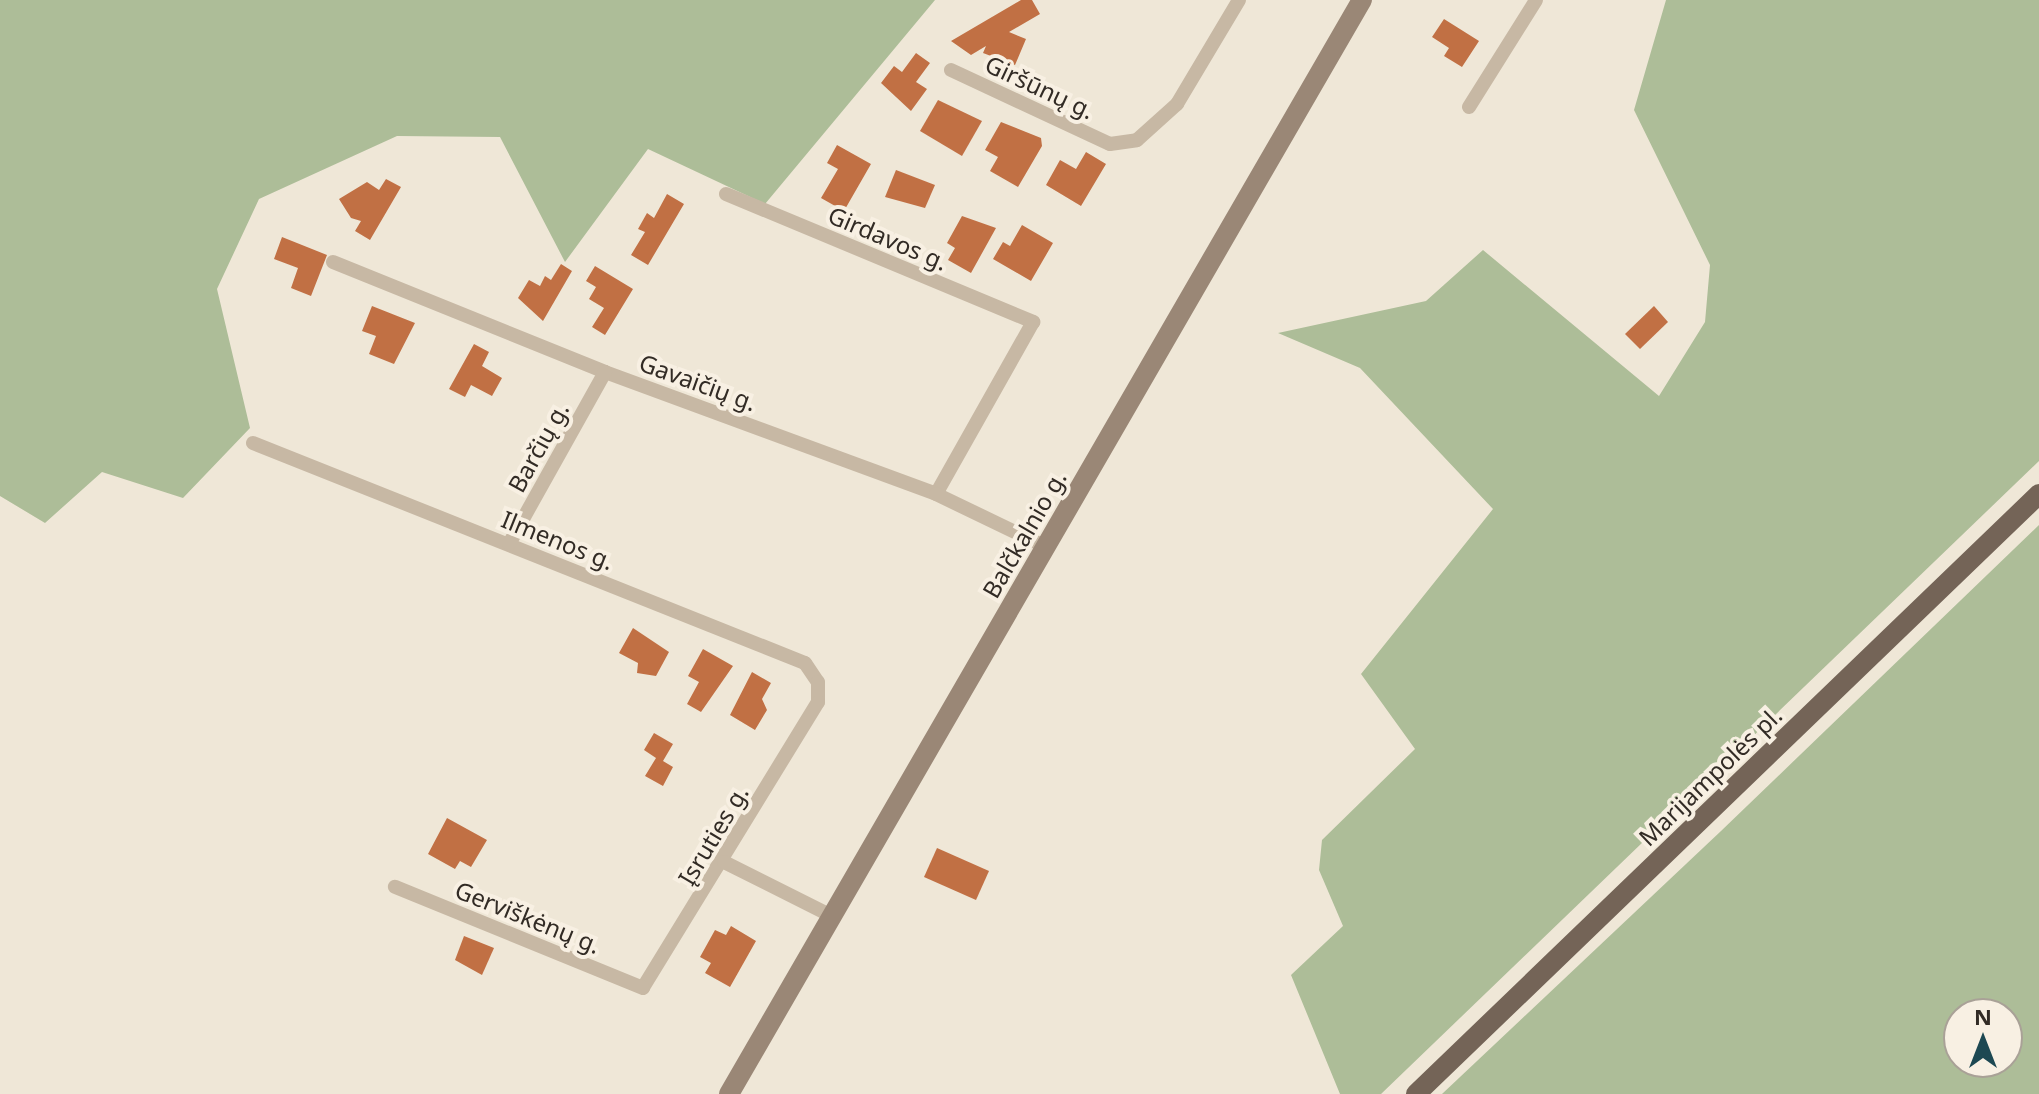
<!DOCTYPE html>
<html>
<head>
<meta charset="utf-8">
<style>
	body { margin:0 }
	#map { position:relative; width:2039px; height:1094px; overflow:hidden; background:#efe7d7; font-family:"Noto Sans",sans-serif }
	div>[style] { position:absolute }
	.green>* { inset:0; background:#adbd98 }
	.building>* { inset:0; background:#c17044 }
	.street>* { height:14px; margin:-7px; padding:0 7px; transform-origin:7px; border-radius:7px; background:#c7b8a4 }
	.secondary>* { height:20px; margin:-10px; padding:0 10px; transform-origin:10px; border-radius:10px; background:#9a8776 }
	.primary>* { height:20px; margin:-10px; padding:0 10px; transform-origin:10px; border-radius:10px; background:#746457 }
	span { translate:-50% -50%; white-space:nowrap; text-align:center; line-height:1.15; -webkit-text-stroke:8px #f8f0e3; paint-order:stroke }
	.street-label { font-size:24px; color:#322b25 }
	.north { position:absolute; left:1943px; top:998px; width:80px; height:80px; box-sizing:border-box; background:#f8f0e3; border:2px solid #a9a197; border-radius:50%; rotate:0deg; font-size:22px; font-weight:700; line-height:32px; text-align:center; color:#322b25 }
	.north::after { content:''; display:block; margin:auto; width:28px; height:36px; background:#1d4852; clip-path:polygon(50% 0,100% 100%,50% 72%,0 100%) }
</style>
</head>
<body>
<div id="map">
	<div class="green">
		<div style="clip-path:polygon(0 0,935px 0,765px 204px,648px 149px,565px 262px,500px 137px,397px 136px,259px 199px,217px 289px,250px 428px,183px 498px,102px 472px,45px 523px,0 496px)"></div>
		<div style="clip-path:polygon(1666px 0,2039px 0,2039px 461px,1381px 1094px,1340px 1094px,1291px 975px,1343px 926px,1319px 870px,1322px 840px,1415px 749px,1361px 674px,1493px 509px,1360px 368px,1278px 333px,1426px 301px,1483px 250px,1659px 396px,1705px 322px,1710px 265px,1634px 110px)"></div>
		<div style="clip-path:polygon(evenodd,2039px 525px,2039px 1094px,1442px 1094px,1721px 831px,2039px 525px,1959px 1014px,2007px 1014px,2007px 1062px,1959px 1062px,1959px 1014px)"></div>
	</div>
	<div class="building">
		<div style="clip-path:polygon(1021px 0,1032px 0,1040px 14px,1009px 32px,1026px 39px,1015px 65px,983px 53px,986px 46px,971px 55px,951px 41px)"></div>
		<div style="clip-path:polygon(1444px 19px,1479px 41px,1462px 67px,1444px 56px,1449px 48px,1432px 37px)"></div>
		<div style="clip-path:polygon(916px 53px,930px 63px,916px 82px,927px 89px,911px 111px,881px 83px,894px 66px,902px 72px)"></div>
		<div style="clip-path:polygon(938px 100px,982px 121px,962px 156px,920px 131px)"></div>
		<div style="clip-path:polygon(1001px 122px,1041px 138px,1042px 146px,1018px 187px,990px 171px,998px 157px,985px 150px)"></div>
		<div style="clip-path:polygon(837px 145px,871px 164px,844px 211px,821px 198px,838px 169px,827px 163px)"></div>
		<div style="clip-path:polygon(1086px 152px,1106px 164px,1081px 206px,1046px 185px,1060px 160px,1076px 169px)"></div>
		<div style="clip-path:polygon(896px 170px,935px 185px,925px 208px,885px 197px)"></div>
		<div style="clip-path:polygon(386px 179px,401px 187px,370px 240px,355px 231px,361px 221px,351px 218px,339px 199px,367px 182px,379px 190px)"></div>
		<div style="clip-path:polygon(667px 194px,684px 204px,648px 265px,631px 255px,645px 232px,638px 229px,647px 213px,654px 218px)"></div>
		<div style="clip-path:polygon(962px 216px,996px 228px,971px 273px,948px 260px,955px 248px,947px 243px)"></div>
		<div style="clip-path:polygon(1022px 225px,1053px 243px,1031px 281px,993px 259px,1003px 242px,1010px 246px)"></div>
		<div style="clip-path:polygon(282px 237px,327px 255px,311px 296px,291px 288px,298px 268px,274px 259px)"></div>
		<div style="clip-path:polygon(561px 264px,572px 271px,543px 321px,518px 298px,529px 280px,540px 286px,545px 276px,551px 280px)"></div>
		<div style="clip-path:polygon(595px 266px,633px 289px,605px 335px,592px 327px,604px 308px,589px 299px,596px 287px,586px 281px)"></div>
		<div style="clip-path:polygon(372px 306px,415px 323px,394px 364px,369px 354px,376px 336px,362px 331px)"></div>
		<div style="clip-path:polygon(1654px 306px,1668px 322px,1640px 349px,1625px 334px)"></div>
		<div style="clip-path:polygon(474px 344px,489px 352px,482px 366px,502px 378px,492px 396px,471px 385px,465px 397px,449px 389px)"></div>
		<div style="clip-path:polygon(633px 628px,669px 652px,656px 676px,637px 673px,638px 663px,619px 653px)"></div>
		<div style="clip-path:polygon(703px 649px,733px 666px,701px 712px,687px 704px,699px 682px,688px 676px)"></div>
		<div style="clip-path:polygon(752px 672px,771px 683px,762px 699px,767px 710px,755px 730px,730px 715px)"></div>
		<div style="clip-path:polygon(654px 733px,673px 744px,663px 761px,673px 767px,663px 786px,645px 776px,656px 758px,644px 750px)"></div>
		<div style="clip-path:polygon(447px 818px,487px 840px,471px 867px,460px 861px,455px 869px,428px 854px)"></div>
		<div style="clip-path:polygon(937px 848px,989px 871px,976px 900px,924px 877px)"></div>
		<div style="clip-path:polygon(731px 926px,756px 941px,730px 987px,705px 973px,711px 963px,700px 957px,715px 930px,726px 935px)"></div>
		<div style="clip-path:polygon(464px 936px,494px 948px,482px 975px,455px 960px)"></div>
	</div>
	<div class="street">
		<div style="left:951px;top:70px;width:175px;rotate:25deg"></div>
		<div style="left:1110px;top:144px;width:27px;rotate:-8deg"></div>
		<div style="left:1137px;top:140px;width:54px;rotate:-42deg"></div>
		<div style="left:1177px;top:104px;width:121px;rotate:-59.2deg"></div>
		<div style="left:1469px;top:107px;width:126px;rotate:-57.9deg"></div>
		<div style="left:726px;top:194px;width:333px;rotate:22.6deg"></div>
		<div style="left:1033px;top:322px;width:197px;rotate:119.4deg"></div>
		<div style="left:333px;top:262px;width:293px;rotate:22deg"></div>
		<div style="left:605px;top:372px;width:353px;rotate:20.2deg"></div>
		<div style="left:936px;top:494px;width:122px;rotate:25.7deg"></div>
		<div style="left:253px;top:443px;width:594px;rotate:21.73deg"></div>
		<div style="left:805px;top:663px;width:23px;rotate:56deg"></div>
		<div style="left:818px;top:682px;width:20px;rotate:90deg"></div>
		<div style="left:818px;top:702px;width:335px;rotate:121.5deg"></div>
		<div style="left:643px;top:988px;width:268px;rotate:-157.8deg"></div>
		<div style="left:509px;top:544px;width:197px;rotate:-60.8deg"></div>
		<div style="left:724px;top:862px;width:121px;rotate:26.6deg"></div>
	</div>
	<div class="secondary">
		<div style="left:729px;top:1094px;width:1264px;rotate:-59.95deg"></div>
	</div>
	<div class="primary">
		<div style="left:1416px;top:1094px;width:865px;rotate:-43.92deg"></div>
	</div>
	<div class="street-label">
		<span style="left:1040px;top:87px;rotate:25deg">Giršūnų g.</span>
		<span style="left:888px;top:238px;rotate:23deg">Girdavos g.</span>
		<span style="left:698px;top:382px;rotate:20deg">Gavaičių g.</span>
		<span style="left:538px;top:447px;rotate:-61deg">Barčių g.</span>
		<span style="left:1024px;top:534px;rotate:-60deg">Balčkalnio g.</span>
		<span style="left:558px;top:540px;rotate:22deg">Ilmenos g.</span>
		<span style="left:1710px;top:776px;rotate:-44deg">Marijampolės pl.</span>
		<span style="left:713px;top:835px;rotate:-59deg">Įsruties g.</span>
		<span style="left:528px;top:917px;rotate:22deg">Gerviškėnų g.</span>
	</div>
	<div class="north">N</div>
</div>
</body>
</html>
